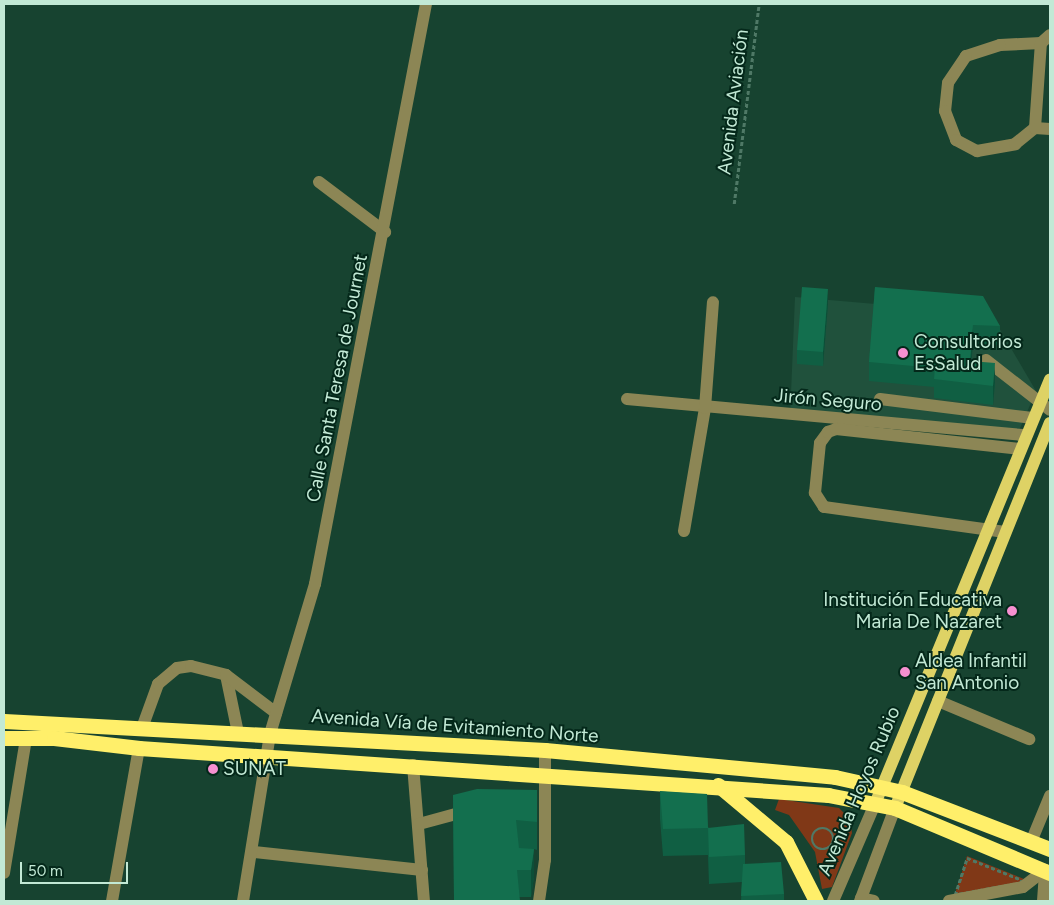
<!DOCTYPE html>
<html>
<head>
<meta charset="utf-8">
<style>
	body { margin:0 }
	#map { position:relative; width:1054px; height:905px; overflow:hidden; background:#174330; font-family:Figtree,sans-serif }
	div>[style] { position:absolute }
	.built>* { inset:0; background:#20513c }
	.green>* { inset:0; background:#803817 }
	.path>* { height:2.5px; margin-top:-1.25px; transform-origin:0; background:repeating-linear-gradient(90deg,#4f7966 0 4px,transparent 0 6.5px) }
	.path>.ring { margin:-1.25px; padding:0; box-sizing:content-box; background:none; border:2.5px solid #4f7966; border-radius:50% }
	.minor>* { height:12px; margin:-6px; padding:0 6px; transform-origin:6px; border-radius:6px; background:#8c8655 }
	.major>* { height:12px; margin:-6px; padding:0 6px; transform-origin:6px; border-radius:6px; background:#ded265 }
	.highway>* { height:15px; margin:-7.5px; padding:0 7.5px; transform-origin:7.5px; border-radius:7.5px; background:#ffef6a }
	.wall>* { inset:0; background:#105f43 }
	.shaded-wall>* { inset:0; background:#0d4e37 }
	.building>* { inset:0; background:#136f4e }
	.dots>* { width:14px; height:14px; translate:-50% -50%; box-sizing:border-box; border:2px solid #04281a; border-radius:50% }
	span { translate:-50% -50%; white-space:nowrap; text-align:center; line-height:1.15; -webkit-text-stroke:4px #04281a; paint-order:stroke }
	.street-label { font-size:19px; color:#c2e9d5 }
	.poi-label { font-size:19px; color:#c2e9d5 }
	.left { translate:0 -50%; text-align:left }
	.right { translate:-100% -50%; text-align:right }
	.frame { position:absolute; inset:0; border:5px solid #c2e9d5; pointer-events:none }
	.scale { position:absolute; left:20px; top:862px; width:108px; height:22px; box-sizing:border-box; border:2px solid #c2e9d5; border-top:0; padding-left:6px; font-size:15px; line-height:18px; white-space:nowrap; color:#c2e9d5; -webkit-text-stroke:4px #04281a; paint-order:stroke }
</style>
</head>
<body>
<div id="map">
	<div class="built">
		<div style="clip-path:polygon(795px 297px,991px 314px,1036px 391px,1015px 440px,790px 418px)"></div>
	</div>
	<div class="green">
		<div style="clip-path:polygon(779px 799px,839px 808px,850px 819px,852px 833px,832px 887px,822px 889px,815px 852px,789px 815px,775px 810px)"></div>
		<div style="clip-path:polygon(967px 856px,1024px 879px,1022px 885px,954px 897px)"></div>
	</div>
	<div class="path">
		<div style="left:734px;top:204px;width:202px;rotate:-82.9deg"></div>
		<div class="ring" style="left:812px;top:828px;width:19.5px;height:19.5px"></div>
		<div style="left:967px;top:858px;width:59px;rotate:21.8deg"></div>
		<div style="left:1022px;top:880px;width:3px;rotate:108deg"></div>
		<div style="left:1021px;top:883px;width:67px;rotate:169.7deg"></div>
		<div style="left:955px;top:895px;width:39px;rotate:-72deg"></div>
	</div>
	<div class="minor">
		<div style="left:1050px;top:35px;width:12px;rotate:138deg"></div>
		<div style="left:1041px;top:43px;width:41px;rotate:177.2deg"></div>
		<div style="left:1000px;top:45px;width:36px;rotate:162deg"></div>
		<div style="left:966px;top:56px;width:32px;rotate:124deg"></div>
		<div style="left:948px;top:83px;width:28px;rotate:96deg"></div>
		<div style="left:945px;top:111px;width:31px;rotate:69deg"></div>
		<div style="left:956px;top:140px;width:24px;rotate:28deg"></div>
		<div style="left:977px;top:151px;width:39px;rotate:-10deg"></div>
		<div style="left:1015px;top:144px;width:26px;rotate:-39deg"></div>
		<div style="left:1035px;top:128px;width:15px;rotate:4deg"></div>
		<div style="left:1035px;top:128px;width:85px;rotate:-86deg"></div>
		<div style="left:319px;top:182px;width:83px;rotate:37.1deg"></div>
		<div style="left:986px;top:360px;width:81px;rotate:38deg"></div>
		<div style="left:627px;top:399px;width:401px;rotate:5.2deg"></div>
		<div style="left:880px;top:399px;width:154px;rotate:7.1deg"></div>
		<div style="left:684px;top:531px;width:125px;rotate:-80.3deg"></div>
		<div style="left:705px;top:408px;width:106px;rotate:-85.7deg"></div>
		<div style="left:1005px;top:532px;width:183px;rotate:-172.1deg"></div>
		<div style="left:824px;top:507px;width:17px;rotate:-123deg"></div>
		<div style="left:815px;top:493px;width:50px;rotate:-84.3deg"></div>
		<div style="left:820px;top:443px;width:14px;rotate:-54deg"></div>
		<div style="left:828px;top:432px;width:9px;rotate:-21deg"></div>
		<div style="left:836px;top:429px;width:185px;rotate:6.2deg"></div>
		<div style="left:226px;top:675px;width:59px;rotate:78.3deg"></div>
		<div style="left:938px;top:701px;width:99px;rotate:22.7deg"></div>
		<div style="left:142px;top:728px;width:47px;rotate:-70deg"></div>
		<div style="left:158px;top:684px;width:25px;rotate:-40deg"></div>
		<div style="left:177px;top:668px;width:14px;rotate:-8deg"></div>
		<div style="left:191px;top:666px;width:36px;rotate:14deg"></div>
		<div style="left:226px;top:675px;width:63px;rotate:37.2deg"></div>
		<div style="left:413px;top:765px;width:136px;rotate:85.4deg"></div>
		<div style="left:419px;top:824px;width:50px;rotate:-15.2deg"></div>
		<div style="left:1031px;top:842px;width:50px;rotate:-67.6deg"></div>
		<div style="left:254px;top:852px;width:169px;rotate:6.1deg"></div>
		<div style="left:4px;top:873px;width:137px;rotate:-80.7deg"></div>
		<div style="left:861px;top:898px;width:13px;rotate:13deg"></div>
		<div style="left:112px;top:901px;width:155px;rotate:-80deg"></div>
		<div style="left:243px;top:901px;width:169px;rotate:-80.8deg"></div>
		<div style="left:270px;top:734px;width:157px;rotate:-73.3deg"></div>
		<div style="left:315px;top:584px;width:591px;rotate:-79.17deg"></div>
		<div style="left:539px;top:901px;width:41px;rotate:-81.7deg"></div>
		<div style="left:545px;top:860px;width:110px;rotate:-90deg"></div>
		<div style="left:833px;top:901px;width:106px;rotate:-66.6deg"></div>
		<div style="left:860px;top:901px;width:99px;rotate:-69.4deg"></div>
		<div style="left:949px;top:901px;width:75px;rotate:-10.7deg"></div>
		<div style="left:1023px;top:887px;width:28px;rotate:-38deg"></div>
		<div style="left:1043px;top:901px;width:31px;rotate:-86deg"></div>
	</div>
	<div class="major">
		<div style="left:875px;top:804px;width:459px;rotate:-67.6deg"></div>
		<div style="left:895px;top:808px;width:415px;rotate:-68.1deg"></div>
	</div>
	<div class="highway">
		<div style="left:4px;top:721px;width:542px;rotate:3.07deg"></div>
		<div style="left:545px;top:750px;width:291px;rotate:5.3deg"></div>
		<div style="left:835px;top:777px;width:69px;rotate:12.6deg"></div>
		<div style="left:902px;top:792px;width:159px;rotate:21.1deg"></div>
		<div style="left:4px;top:738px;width:50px"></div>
		<div style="left:54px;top:738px;width:86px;rotate:6.7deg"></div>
		<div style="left:139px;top:748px;width:691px;rotate:3.9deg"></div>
		<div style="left:828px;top:795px;width:68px;rotate:11deg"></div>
		<div style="left:895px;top:808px;width:168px;rotate:22.8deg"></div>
		<div style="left:718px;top:785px;width:89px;rotate:40deg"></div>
		<div style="left:786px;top:842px;width:66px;rotate:63deg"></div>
	</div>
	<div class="wall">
		<div style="clip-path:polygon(875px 287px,1000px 326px,1000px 345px,973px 344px,971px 361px,995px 382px,993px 405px,934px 398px,934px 387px,869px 381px,869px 362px)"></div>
		<div style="clip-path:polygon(828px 304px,823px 366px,797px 364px,797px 350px)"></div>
		<div style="clip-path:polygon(537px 790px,537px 850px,534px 849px,534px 877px,531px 897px,519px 897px,520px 901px,454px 901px,453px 795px)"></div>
		<div style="clip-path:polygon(660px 791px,745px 855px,745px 864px,784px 894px,784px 901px,741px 901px,742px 882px,709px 884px,708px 855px,663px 856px,660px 819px)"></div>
	</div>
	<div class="shaded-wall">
		<div style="clip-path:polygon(828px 289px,828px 304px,823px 366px,823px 352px)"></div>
		<div style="clip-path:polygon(973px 325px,973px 344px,970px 380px,970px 361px)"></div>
		<div style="clip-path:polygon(995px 363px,995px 382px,993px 405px,993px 386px)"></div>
		<div style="clip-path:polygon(534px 849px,534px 877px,531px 897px,531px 870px)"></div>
	</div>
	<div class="building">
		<div style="clip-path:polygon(802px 287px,828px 289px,823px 352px,797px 350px)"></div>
		<div style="clip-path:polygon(875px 287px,983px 296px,1000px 326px,973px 325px,970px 361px,995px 363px,993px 386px,934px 379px,935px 368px,869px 362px)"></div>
		<div style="clip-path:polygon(477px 789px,537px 790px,537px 822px,516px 820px,519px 848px,534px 849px,531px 870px,517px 870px,520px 901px,454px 901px,453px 795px)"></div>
		<div style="clip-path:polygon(660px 791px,707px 794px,708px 828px,663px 829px)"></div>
		<div style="clip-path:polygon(744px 824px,745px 855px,709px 857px,708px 828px)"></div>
		<div style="clip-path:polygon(781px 862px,784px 894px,741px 896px,743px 864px)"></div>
	</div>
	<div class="dots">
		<div style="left:903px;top:353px;background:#f690d0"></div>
		<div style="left:1012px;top:611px;background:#f690d0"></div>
		<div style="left:905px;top:672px;background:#f690d0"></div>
		<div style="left:213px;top:769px;background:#f690d0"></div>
	</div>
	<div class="street-label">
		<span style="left:733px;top:102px;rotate:-83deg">Avenida Aviación</span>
		<span style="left:337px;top:378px;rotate:-79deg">Calle Santa Teresa de Journet</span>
		<span style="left:828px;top:400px;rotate:5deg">Jirón Seguro</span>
		<span style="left:455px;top:726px;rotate:4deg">Avenida Vía de Evitamiento Norte</span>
		<span style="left:859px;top:791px;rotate:-67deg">Avenida Hoyos Rubio</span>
	</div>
	<div class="poi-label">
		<span class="left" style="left:914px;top:353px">Consultorios<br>EsSalud</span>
		<span class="right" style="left:1002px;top:611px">Institución Educativa<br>Maria De Nazaret</span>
		<span class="left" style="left:915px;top:672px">Aldea Infantil<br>San Antonio</span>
		<span class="left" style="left:223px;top:769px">SUNAT</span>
	</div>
	<div class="frame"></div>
	<div class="scale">50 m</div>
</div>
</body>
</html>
